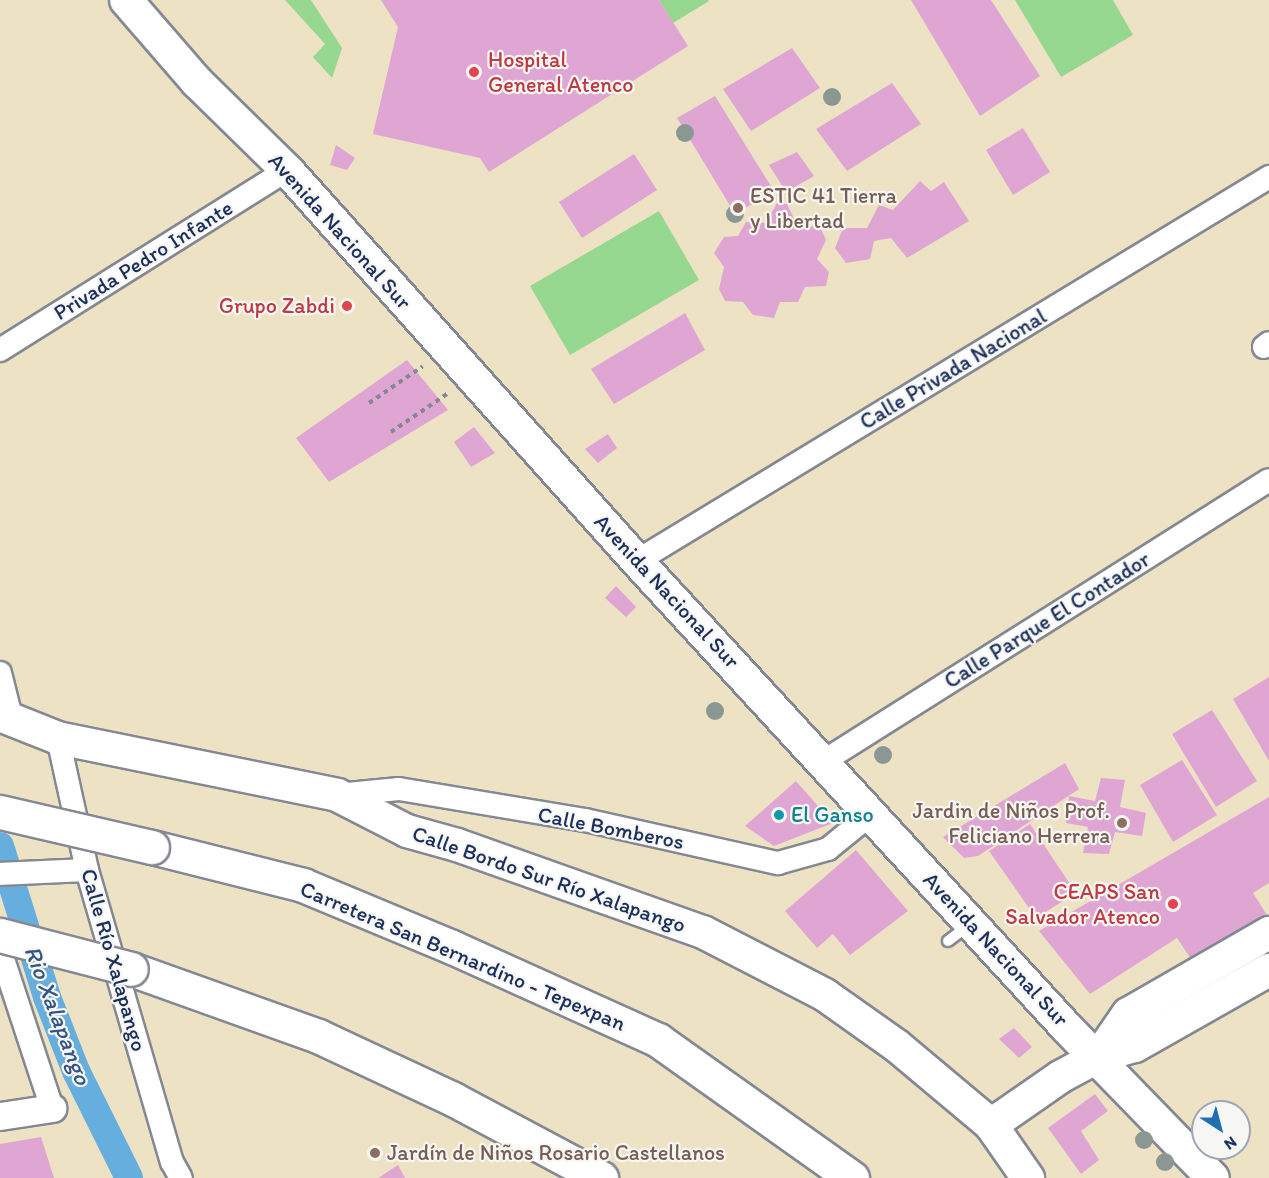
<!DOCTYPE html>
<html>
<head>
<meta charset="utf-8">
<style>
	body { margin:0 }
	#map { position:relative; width:1269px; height:1178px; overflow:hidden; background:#eee2c5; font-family:Itim,sans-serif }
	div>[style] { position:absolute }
	.green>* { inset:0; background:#96d88f }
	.canal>* { height:28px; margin:-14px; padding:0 14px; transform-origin:14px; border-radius:14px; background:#66aedd }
	.building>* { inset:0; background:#e0a6d3 }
	.path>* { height:4px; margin-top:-2px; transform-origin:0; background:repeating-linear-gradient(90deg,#848892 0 4.5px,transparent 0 9px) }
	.roads { filter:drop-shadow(2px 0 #848892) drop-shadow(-2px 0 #848892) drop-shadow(0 2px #848892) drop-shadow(0 -2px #848892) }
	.service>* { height:10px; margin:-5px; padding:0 5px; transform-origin:5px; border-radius:5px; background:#fff }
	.minor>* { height:22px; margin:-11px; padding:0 11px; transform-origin:11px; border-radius:11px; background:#fff }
	.tertiary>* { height:27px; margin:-13.5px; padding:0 13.5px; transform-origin:13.5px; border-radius:13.5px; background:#fff }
	.secondary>* { height:32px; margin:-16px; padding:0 16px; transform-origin:16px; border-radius:16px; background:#fff }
	.trunk>* { height:33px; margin:-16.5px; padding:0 16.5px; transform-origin:16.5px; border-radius:16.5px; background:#fff }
	.bridges { filter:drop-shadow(2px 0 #848892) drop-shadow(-2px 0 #848892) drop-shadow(0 2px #848892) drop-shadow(0 -2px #848892) }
	.trunk-bridge>* { height:33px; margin:-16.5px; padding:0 16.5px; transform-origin:16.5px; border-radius:16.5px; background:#fff }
	.trees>* { width:18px; height:18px; margin:-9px; border-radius:50%; background:#8b9793 }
	.dots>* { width:16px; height:16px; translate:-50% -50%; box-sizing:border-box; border:3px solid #f6f6f2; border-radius:50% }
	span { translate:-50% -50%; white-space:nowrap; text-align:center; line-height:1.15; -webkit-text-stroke:4.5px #f6f6f2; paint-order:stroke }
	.health-label { font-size:22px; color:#be3a42 }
	.left { translate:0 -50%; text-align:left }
	.right { translate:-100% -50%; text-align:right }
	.education-label { font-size:22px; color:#785e54 }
	.street-label { font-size:22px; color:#1b2f5e }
	.culture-label { font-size:22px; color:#0d838f }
	.water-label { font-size:24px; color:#325584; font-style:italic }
	.north { position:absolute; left:1191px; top:1100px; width:60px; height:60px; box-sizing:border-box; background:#f6f6f2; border:2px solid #9ea6b7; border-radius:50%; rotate:144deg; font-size:16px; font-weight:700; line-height:24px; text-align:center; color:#1b2f5e }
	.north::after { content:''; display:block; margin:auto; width:21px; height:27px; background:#1f6fb2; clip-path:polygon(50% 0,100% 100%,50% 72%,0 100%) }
</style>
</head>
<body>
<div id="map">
	<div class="green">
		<div style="clip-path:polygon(285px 0,311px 0,342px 48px,332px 78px,313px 57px,325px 44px)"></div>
		<div style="clip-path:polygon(659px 0,708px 0,709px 1px,673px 23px)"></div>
		<div style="clip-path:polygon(1015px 0,1113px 0,1133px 35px,1061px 77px)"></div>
		<div style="clip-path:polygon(659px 211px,699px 280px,570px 355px,530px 286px)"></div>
	</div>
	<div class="canal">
		<div style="left:0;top:846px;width:158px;rotate:72.7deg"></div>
		<div style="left:47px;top:997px;width:79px;rotate:68.6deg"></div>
		<div style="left:76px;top:1071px;width:119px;rotate:63.6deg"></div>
	</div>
	<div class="building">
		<div style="clip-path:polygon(381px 0,659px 0,688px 46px,489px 172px,480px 158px,373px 134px,398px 27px)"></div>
		<div style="clip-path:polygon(911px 0,991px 0,1040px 76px,980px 116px)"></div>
		<div style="clip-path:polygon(792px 48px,820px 88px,751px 131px,723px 89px)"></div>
		<div style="clip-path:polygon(892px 83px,921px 124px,847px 171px,816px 129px)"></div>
		<div style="clip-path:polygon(715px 96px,774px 191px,735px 214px,677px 118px)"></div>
		<div style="clip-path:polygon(1023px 128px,1050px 172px,1013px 195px,986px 150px)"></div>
		<div style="clip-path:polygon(336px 145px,355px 158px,347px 170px,330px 165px)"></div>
		<div style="clip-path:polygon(797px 152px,814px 176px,786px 192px,769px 165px)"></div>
		<div style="clip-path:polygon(634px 154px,657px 190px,582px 238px,559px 202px)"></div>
		<div style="clip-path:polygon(920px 181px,931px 191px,944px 182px,969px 221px,907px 258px,891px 238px,874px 241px,870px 259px,846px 263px,835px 248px,843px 228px,867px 228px,879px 205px,893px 210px)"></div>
		<div style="clip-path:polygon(777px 203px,787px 204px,797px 225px,820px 227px,826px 240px,817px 259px,829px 272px,826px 286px,805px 287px,798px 302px,780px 302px,774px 318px,753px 315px,743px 302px,725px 301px,719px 289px,724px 267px,714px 253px,724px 237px,738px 236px,746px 222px,766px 223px)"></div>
		<div style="clip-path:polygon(685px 313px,705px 350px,614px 404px,591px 369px)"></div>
		<div style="clip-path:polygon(407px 360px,448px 410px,329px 482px,296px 438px)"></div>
		<div style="clip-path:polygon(474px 427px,495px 453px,471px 467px,454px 442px)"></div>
		<div style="clip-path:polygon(608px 434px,617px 448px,598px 463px,585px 449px)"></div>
		<div style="clip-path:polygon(616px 586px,636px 607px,626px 617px,605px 598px)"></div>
		<div style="clip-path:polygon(1269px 677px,1269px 761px,1233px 699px)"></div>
		<div style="clip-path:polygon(1212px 710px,1257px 781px,1216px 807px,1172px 734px)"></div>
		<div style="clip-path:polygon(1182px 760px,1217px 815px,1173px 842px,1140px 785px)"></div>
		<div style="clip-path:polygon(1065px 763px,1079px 789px,978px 856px,964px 858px,943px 837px)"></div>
		<div style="clip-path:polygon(1101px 778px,1125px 780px,1120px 807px,1146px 813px,1142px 836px,1115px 832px,1109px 854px,1083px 853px,1088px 827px,1066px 823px,1069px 796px,1095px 801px)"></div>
		<div style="clip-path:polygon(796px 781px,833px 823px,774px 846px,745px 826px)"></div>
		<div style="clip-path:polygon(1269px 797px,1269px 883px,1253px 893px,1267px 915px,1191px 959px,1177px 938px,1090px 994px,1039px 931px)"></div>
		<div style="clip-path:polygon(1030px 824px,1076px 893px,1036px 918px,989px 851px)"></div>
		<div style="clip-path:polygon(856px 850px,908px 911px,850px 955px,833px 934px,817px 948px,785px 911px)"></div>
		<div style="clip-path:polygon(1014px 1028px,1032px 1047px,1019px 1058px,999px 1039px)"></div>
		<div style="clip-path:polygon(1095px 1094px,1108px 1111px,1081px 1131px,1099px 1160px,1081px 1174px,1048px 1128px)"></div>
		<div style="clip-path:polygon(41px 1137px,54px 1178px,0 1178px,0 1144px)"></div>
		<div style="clip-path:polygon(398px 1165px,405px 1178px,378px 1178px)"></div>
	</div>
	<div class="path">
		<div style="left:369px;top:403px;width:65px;rotate:-34.4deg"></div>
		<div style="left:391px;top:432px;width:68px;rotate:-34.2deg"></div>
	</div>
	<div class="roads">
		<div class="service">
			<div style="left:948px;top:941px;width:26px;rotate:-37deg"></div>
		</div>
		<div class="minor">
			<div style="left:1264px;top:347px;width:6px;rotate:-39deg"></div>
			<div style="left:0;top:350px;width:339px;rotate:-32.1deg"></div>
			<div style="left:637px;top:561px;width:740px;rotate:-31.28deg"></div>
			<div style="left:0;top:673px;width:45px;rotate:76deg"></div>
			<div style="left:58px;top:738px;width:135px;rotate:77.6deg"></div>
			<div style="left:87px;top:870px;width:304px;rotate:73.8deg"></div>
			<div style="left:172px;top:1162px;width:18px;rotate:61deg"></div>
			<div style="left:824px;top:761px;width:526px;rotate:-32.27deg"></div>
			<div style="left:337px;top:795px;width:62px;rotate:-5.5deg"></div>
			<div style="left:399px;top:789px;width:189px;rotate:9.5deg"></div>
			<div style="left:585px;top:820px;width:198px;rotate:12.6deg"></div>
			<div style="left:778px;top:863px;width:52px;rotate:-15.6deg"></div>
			<div style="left:828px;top:849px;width:55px;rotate:-39.1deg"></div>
			<div style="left:0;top:874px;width:87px;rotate:-2.6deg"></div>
			<div style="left:0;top:950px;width:166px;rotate:71.8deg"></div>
		</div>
		<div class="tertiary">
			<div style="left:0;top:1116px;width:53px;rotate:-8.7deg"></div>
		</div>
		<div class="secondary">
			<div style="left:126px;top:0;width:108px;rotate:49.1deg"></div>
			<div style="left:197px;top:82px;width:126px;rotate:44.4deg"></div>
			<div style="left:287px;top:170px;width:525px;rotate:48.17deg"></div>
			<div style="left:637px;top:561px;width:635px;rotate:47.36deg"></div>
			<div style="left:1067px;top:1028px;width:209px;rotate:45.8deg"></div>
			<div style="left:0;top:715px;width:62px;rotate:21.6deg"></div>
			<div style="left:58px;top:738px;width:285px;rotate:11.5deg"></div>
			<div style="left:337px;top:795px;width:79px;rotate:27.2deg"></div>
			<div style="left:407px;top:831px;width:52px;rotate:15.6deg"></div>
			<div style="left:457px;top:845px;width:261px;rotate:19.5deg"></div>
			<div style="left:703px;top:932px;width:137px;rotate:27.3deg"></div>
			<div style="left:825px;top:995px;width:88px;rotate:35.3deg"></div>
			<div style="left:897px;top:1046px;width:123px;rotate:40deg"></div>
			<div style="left:991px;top:1125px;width:65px;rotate:55.1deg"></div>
			<div style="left:1099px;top:1056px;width:51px;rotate:-55.4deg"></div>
			<div style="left:1128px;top:1014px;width:163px;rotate:-29.9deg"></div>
			<div style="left:991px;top:1125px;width:84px;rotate:-34.8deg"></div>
			<div style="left:1060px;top:1077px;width:44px;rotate:-28.3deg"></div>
			<div style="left:1099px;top:1056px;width:37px;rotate:-16deg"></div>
			<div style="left:1135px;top:1046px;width:154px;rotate:-29.6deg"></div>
		</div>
		<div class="trunk">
			<div style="left:152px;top:847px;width:156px;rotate:14.1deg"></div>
			<div style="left:303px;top:885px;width:161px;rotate:22.6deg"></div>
			<div style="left:452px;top:947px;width:226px;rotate:24.3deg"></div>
			<div style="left:658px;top:1040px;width:238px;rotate:35.4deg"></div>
			<div style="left:131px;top:969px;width:199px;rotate:19.7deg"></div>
			<div style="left:318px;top:1036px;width:149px;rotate:25deg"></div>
			<div style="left:453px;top:1099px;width:168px;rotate:28.1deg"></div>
		</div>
	</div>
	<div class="bridges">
		<div class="trunk-bridge">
			<div style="left:0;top:812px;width:156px;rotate:13deg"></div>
			<div style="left:0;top:935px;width:135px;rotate:14.5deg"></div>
		</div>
	</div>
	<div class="trees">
		<div style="left:832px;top:97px"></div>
		<div style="left:685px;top:133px"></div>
		<div style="left:735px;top:214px"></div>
		<div style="left:715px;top:711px"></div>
		<div style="left:883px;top:755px"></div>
		<div style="left:1144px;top:1140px"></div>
		<div style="left:1165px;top:1162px"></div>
	</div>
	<div class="dots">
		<div style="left:474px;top:72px;background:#e0444e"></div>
		<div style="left:738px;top:208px;background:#8d6e63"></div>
		<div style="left:347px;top:306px;background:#e0444e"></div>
		<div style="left:779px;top:815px;background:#0f9aa8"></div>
		<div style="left:1122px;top:823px;background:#8d6e63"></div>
		<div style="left:1173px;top:904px;background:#e0444e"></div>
		<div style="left:375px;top:1153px;background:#8d6e63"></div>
	</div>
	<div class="health-label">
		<span class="left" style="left:488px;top:72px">Hospital<br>General Atenco</span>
		<span class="right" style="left:335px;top:306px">Grupo Zabdi</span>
		<span class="right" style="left:1160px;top:904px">CEAPS San<br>Salvador Atenco</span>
	</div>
	<div class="education-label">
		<span class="left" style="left:750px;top:208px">ESTIC 41 Tierra<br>y Libertad</span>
		<span class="right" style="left:1110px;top:823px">Jardin de Niños Prof.<br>Feliciano Herrera</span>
		<span class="left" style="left:387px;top:1153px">Jardín de Niños Rosario Castellanos</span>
	</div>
	<div class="street-label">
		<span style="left:340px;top:231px;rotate:48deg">Avenida Nacional Sur</span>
		<span style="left:143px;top:260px;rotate:-32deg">Privada Pedro Infante</span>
		<span style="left:953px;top:369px;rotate:-31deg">Calle Privada Nacional</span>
		<span style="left:667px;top:591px;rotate:47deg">Avenida Nacional Sur</span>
		<span style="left:1047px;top:620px;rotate:-32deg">Calle Parque El Contador</span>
		<span style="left:611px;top:828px;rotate:11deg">Calle Bomberos</span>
		<span style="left:549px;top:879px;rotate:19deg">Calle Bordo Sur Río Xalapango</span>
		<span style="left:996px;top:949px;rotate:47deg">Avenida Nacional Sur</span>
		<span style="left:463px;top:956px;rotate:23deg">Carretera San Bernardino - Tepexpan</span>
		<span style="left:114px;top:960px;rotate:74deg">Calle Río Xalapango</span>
	</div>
	<div class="culture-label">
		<span class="left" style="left:791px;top:815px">El Ganso</span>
	</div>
	<div class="water-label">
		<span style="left:58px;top:1015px;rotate:69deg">Rio Xalapango</span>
	</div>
	<div class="north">N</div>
</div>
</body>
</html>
